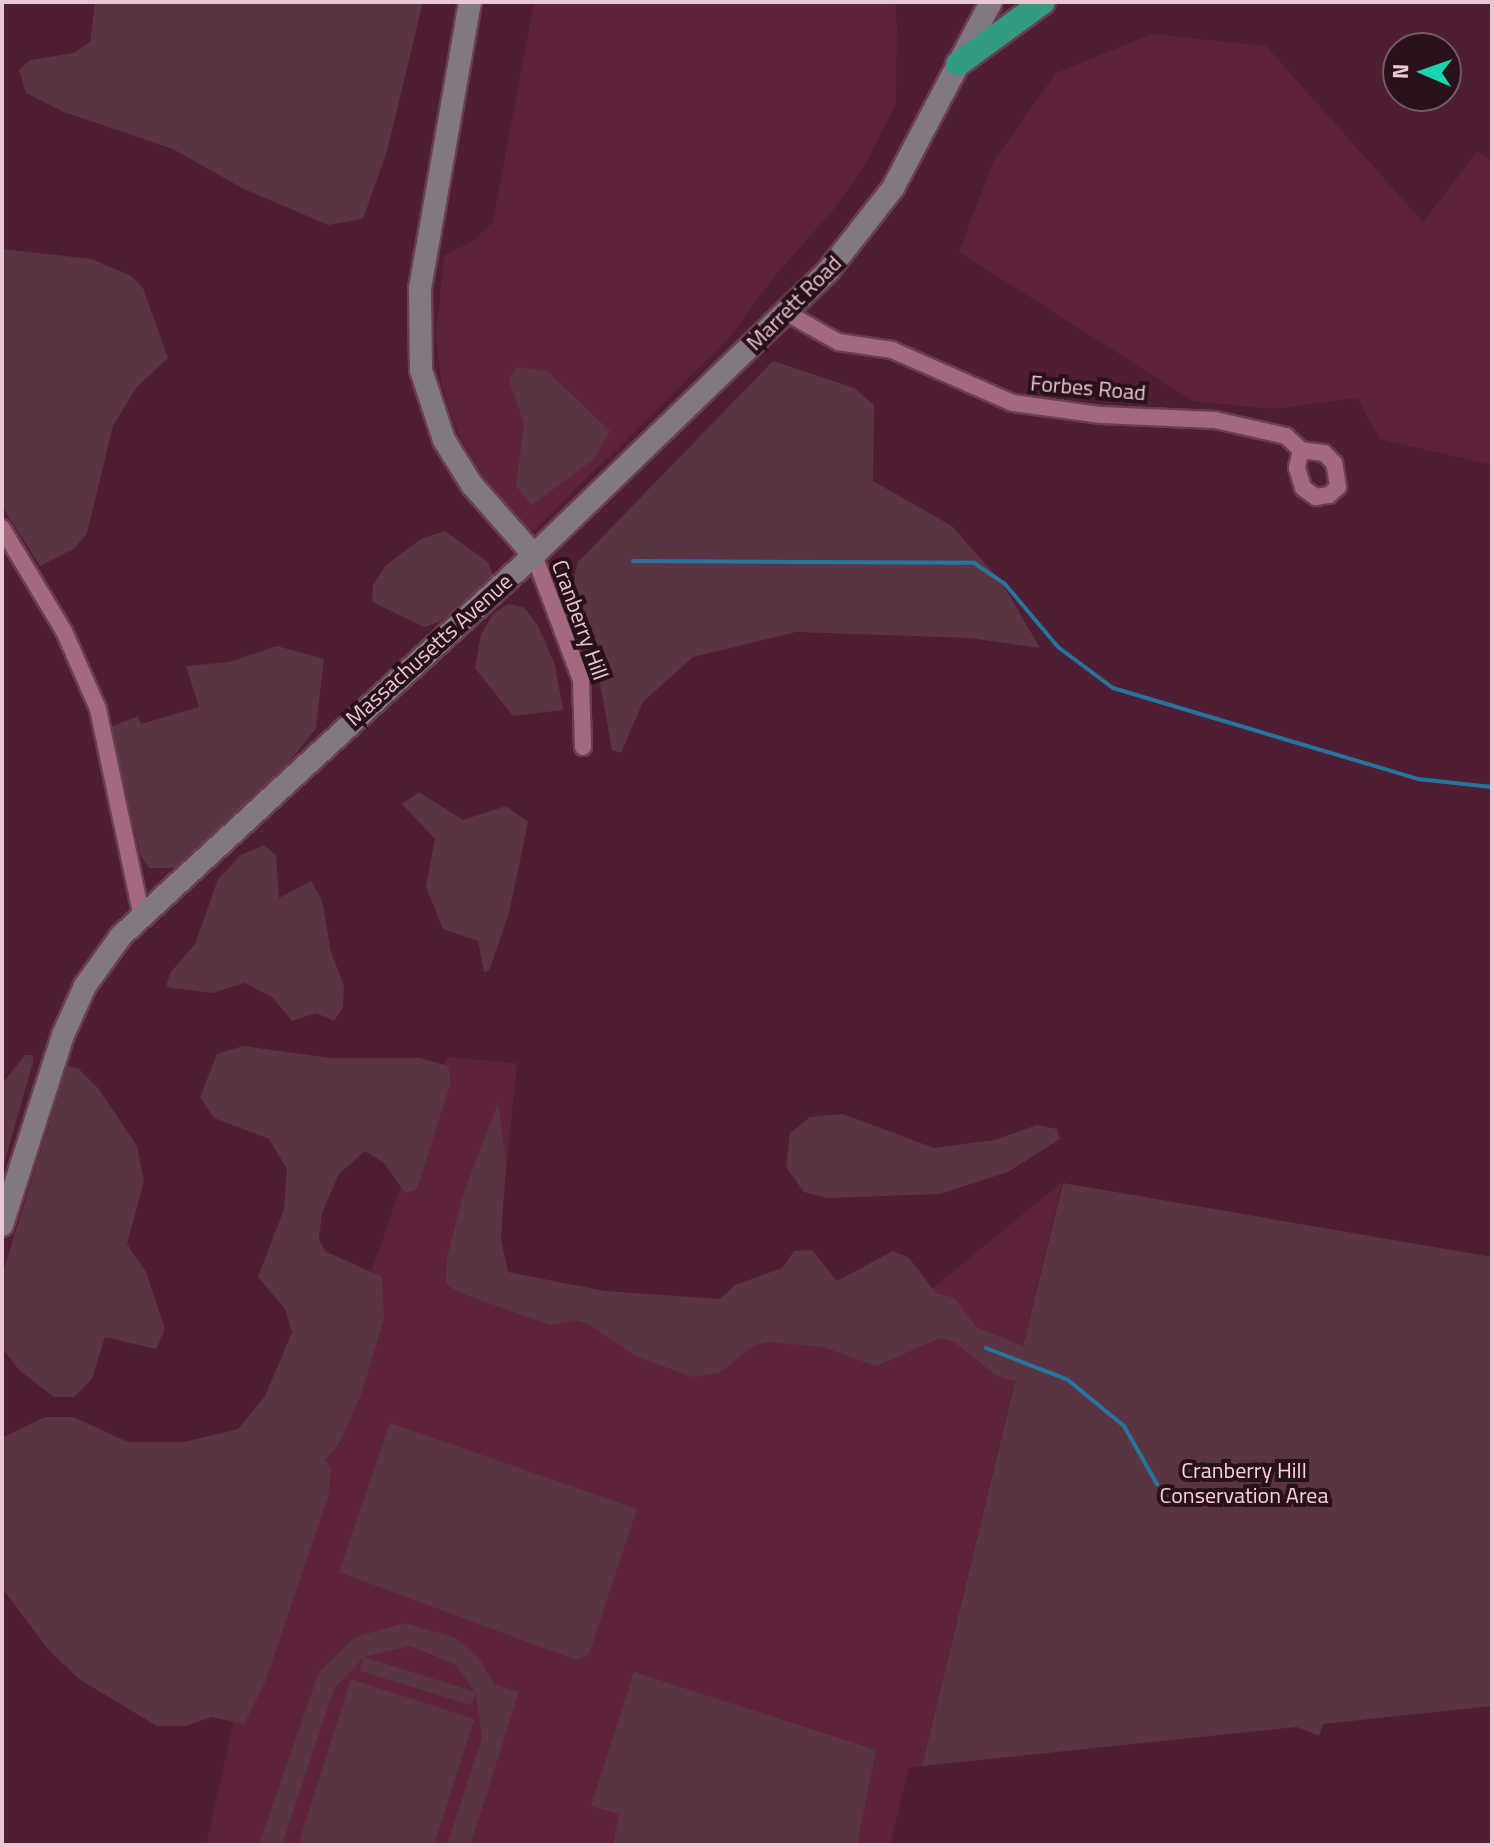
<!DOCTYPE html>
<html>
<head>
<meta charset="utf-8">
<style>
	body { margin:0 }
	#map { position:relative; width:1494px; height:1847px; overflow:hidden; background:#4f1d34; font-family:"Titillium Web",sans-serif }
	div>[style] { position:absolute }
	.built>* { inset:0; background:#5d233d }
	.green>* { inset:0; background:#5b3444 }
	.stream>* { height:4px; margin:-2px; padding:0 2px; transform-origin:2px; border-radius:2px; background:#25759c }
	.roads { filter:drop-shadow(2px 0 #6a3e52) drop-shadow(-2px 0 #6a3e52) drop-shadow(0 2px #6a3e52) drop-shadow(0 -2px #6a3e52) }
	.minor>* { height:16px; margin:-8px; padding:0 8px; transform-origin:8px; border-radius:8px; background:#a36980 }
	.secondary>* { height:22px; margin:-11px; padding:0 11px; transform-origin:11px; border-radius:11px; background:#827881 }
	.motorway>* { height:24px; margin:-12px; padding:0 12px; transform-origin:12px; border-radius:12px; background:#349b83 }
	span { translate:-50% -50%; white-space:nowrap; text-align:center; line-height:1.15; -webkit-text-stroke:8px #28111a; paint-order:stroke }
	.street-label { font-size:22px; color:#e9c7d3 }
	.park-label { font-size:22px; color:#fad0df }
	.frame { position:absolute; inset:0; border:4px solid #e9c7d3; pointer-events:none }
	.north { position:absolute; left:1382px; top:32px; width:80px; height:80px; box-sizing:border-box; background:#28111a; border:2px solid #755a64; border-radius:50%; rotate:272deg; font-size:22px; font-weight:700; line-height:32px; text-align:center; color:#e9c7d3 }
	.north::after { content:''; display:block; margin:auto; width:28px; height:36px; background:#1ad5b2; clip-path:polygon(50% 0,100% 100%,50% 72%,0 100%) }
</style>
</head>
<body>
<div id="map">
	<div class="built">
		<div style="clip-path:polygon(534px 2px,895px 2px,897px 27px,896px 104px,865px 165px,834px 209px,774px 277px,729px 338px,531px 533px,487px 483px,458px 433px,442px 386px,436px 335px,444px 255px,472px 242px,493px 222px)"></div>
		<div style="clip-path:polygon(1152px 34px,1266px 46px,1423px 222px,1477px 152px,1492px 160px,1492px 465px,1380px 439px,1357px 398px,1273px 409px,1193px 401px,959px 252px,993px 162px,1056px 73px)"></div>
		<div style="clip-path:polygon(447px 1057px,517px 1063px,494px 1297px,864px 1345px,1062px 1182px,922px 1766px,909px 1768px,890px 1845px,182px 1845px,207px 1842px,271px 1554px)"></div>
	</div>
	<div class="green">
		<div style="clip-path:polygon(95px 2px,423px 2px,387px 151px,363px 219px,328px 225px,242px 188px,173px 149px,64px 112px,26px 93px,19px 70px,30px 60px,74px 53px,90px 42px)"></div>
		<div style="clip-path:polygon(2px 249px,92px 259px,131px 276px,143px 288px,168px 358px,136px 388px,113px 426px,87px 533px,75px 548px,40px 566px,2px 506px)"></div>
		<div style="clip-path:polygon(773px 361px,854px 388px,874px 405px,873px 481px,952px 526px,1002px 583px,1040px 648px,970px 638px,796px 632px,693px 657px,643px 702px,621px 753px,612px 750px,593px 644px,574px 582px,577px 563px)"></div>
		<div style="clip-path:polygon(517px 367px,547px 371px,610px 431px,594px 459px,532px 505px,516px 486px,524px 424px,509px 380px)"></div>
		<div style="clip-path:polygon(445px 531px,488px 562px,494px 578px,445px 620px,424px 627px,372px 602px,373px 585px,386px 565px,421px 539px)"></div>
		<div style="clip-path:polygon(509px 604px,524px 607px,538px 626px,555px 665px,563px 710px,513px 716px,475px 668px,481px 634px,494px 613px)"></div>
		<div style="clip-path:polygon(277px 646px,324px 659px,316px 728px,280px 774px,175px 868px,149px 868px,140px 854px,111px 727px,138px 716px,141px 724px,199px 707px,186px 666px,229px 662px)"></div>
		<div style="clip-path:polygon(419px 792px,463px 820px,506px 806px,528px 822px,509px 913px,489px 971px,484px 972px,478px 941px,443px 929px,438px 916px,426px 887px,435px 839px,402px 804px)"></div>
		<div style="clip-path:polygon(264px 845px,276px 855px,279px 898px,311px 881px,322px 900px,331px 952px,344px 986px,343px 1007px,334px 1021px,316px 1013px,292px 1021px,272px 997px,245px 983px,212px 993px,166px 987px,170px 973px,195px 944px,218px 879px,241px 855px)"></div>
		<div style="clip-path:polygon(243px 1046px,330px 1058px,420px 1058px,448px 1066px,451px 1082px,417px 1189px,405px 1193px,384px 1163px,365px 1151px,339px 1174px,322px 1213px,319px 1239px,325px 1251px,382px 1277px,384px 1318px,362px 1392px,340px 1442px,325px 1460px,331px 1469px,328px 1497px,265px 1682px,244px 1724px,211px 1717px,186px 1726px,157px 1726px,79px 1679px,48px 1649px,2px 1588px,2px 1438px,45px 1417px,73px 1417px,128px 1442px,184px 1442px,238px 1429px,265px 1396px,292px 1332px,285px 1309px,258px 1277px,284px 1209px,287px 1169px,269px 1139px,214px 1118px,200px 1097px,217px 1054px)"></div>
		<div style="clip-path:polygon(25px 1055px,33px 1055px,33px 1062px,2px 1171px,2px 1084px)"></div>
		<div style="clip-path:polygon(67px 1066px,78px 1068px,98px 1088px,137px 1146px,144px 1181px,127px 1244px,146px 1272px,165px 1329px,156px 1349px,105px 1337px,92px 1379px,74px 1397px,54px 1397px,20px 1371px,2px 1348px,2px 1275px)"></div>
		<div style="clip-path:polygon(498px 1103px,506px 1164px,501px 1239px,508px 1272px,605px 1291px,720px 1299px,735px 1285px,782px 1268px,794px 1251px,812px 1250px,837px 1281px,893px 1251px,909px 1258px,936px 1293px,954px 1298px,976px 1327px,1023px 1346px,1063px 1183px,1492px 1257px,1492px 1706px,1323px 1724px,1319px 1736px,1297px 1727px,922px 1766px,1015px 1381px,997px 1376px,953px 1341px,940px 1338px,876px 1366px,823px 1347px,768px 1342px,755px 1345px,719px 1373px,692px 1377px,636px 1356px,588px 1324px,575px 1320px,550px 1325px,458px 1292px,446px 1284px,447px 1257px,463px 1195px)"></div>
		<div style="clip-path:polygon(843px 1114px,934px 1148px,995px 1140px,1037px 1125px,1057px 1129px,1060px 1139px,1008px 1172px,940px 1194px,827px 1198px,804px 1192px,786px 1167px,790px 1133px,810px 1117px)"></div>
		<div style="clip-path:polygon(390px 1423px,637px 1509px,589px 1654px,576px 1660px,339px 1572px)"></div>
		<div style="clip-path:polygon(evenodd,405px 1623px,456px 1638px,479px 1658px,494px 1684px,519px 1692px,470px 1845px,447px 1845px,482px 1738px,476px 1693px,471px 1705px,360px 1671px,363px 1658px,334px 1689px,282px 1845px,259px 1845px,319px 1672px,355px 1637px,405px 1623px,410px 1646px,455px 1664px,475px 1692px,364px 1657px,410px 1646px)"></div>
		<div style="clip-path:polygon(634px 1672px,876px 1750px,857px 1845px,613px 1845px,619px 1814px,591px 1806px)"></div>
		<div style="clip-path:polygon(351px 1679px,474px 1719px,434px 1845px,298px 1845px)"></div>
	</div>
	<div class="stream">
		<div style="left:633px;top:561px;width:341px;rotate:0.3deg"></div>
		<div style="left:974px;top:563px;width:37px;rotate:34deg"></div>
		<div style="left:1005px;top:584px;width:82px;rotate:49.9deg"></div>
		<div style="left:1058px;top:647px;width:69px;rotate:36.7deg"></div>
		<div style="left:1113px;top:688px;width:318px;rotate:16.6deg"></div>
		<div style="left:1418px;top:779px;width:74px;rotate:6.2deg"></div>
		<div style="left:986px;top:1348px;width:88px;rotate:21.3deg"></div>
		<div style="left:1068px;top:1380px;width:72px;rotate:39.4deg"></div>
		<div style="left:1124px;top:1426px;width:67px;rotate:60.4deg"></div>
	</div>
	<div class="roads">
		<div class="minor">
			<div style="left:787px;top:313px;width:59px;rotate:29.6deg"></div>
			<div style="left:838px;top:342px;width:55px;rotate:8.4deg"></div>
			<div style="left:892px;top:350px;width:132px;rotate:23.7deg"></div>
			<div style="left:1013px;top:403px;width:89px;rotate:7.8deg"></div>
			<div style="left:1101px;top:415px;width:114px;rotate:2.5deg"></div>
			<div style="left:1215px;top:420px;width:73px;rotate:12.7deg"></div>
			<div style="left:1286px;top:436px;width:21px;rotate:43deg"></div>
			<div style="left:1301px;top:450px;width:18px;rotate:103deg"></div>
			<div style="left:1297px;top:468px;width:21px;rotate:73deg"></div>
			<div style="left:1303px;top:488px;width:16px;rotate:35deg"></div>
			<div style="left:1316px;top:497px;width:13px;rotate:-9deg"></div>
			<div style="left:1329px;top:495px;width:12px;rotate:-42deg"></div>
			<div style="left:1338px;top:487px;width:24px;rotate:-99deg"></div>
			<div style="left:1334px;top:463px;width:14px;rotate:-135deg"></div>
			<div style="left:1324px;top:453px;width:23px;rotate:-173deg"></div>
			<div style="left:2px;top:528px;width:120px;rotate:59deg"></div>
			<div style="left:64px;top:631px;width:85px;rotate:66.4deg"></div>
			<div style="left:98px;top:709px;width:208px;rotate:78.1deg"></div>
			<div style="left:534px;top:555px;width:134px;rotate:69.4deg"></div>
			<div style="left:581px;top:680px;width:67px;rotate:88.3deg"></div>
		</div>
		<div class="secondary">
			<div style="left:470px;top:2px;width:290px;rotate:99.9deg"></div>
			<div style="left:420px;top:288px;width:82px;rotate:89.3deg"></div>
			<div style="left:421px;top:370px;width:74px;rotate:71.8deg"></div>
			<div style="left:444px;top:440px;width:53px;rotate:58.1deg"></div>
			<div style="left:472px;top:485px;width:94px;rotate:48.5deg"></div>
			<div style="left:2px;top:1225px;width:200px;rotate:-72.2deg"></div>
			<div style="left:63px;top:1035px;width:54px;rotate:-65.8deg"></div>
			<div style="left:85px;top:986px;width:62px;rotate:-54.2deg"></div>
			<div style="left:121px;top:936px;width:562px;rotate:-42.69deg"></div>
			<div style="left:534px;top:555px;width:409px;rotate:-44deg"></div>
			<div style="left:828px;top:271px;width:105px;rotate:-51.9deg"></div>
			<div style="left:893px;top:188px;width:210px;rotate:-62.2deg"></div>
		</div>
		<div class="motorway">
			<div style="left:958px;top:64px;width:105px;rotate:-36.1deg"></div>
		</div>
	</div>
	<div class="street-label">
		<span style="left:794px;top:303px;rotate:-45deg">Marrett Road</span>
		<span style="left:1088px;top:388px;rotate:5deg">Forbes Road</span>
		<span style="left:580px;top:620px;rotate:70deg">Cranberry Hill</span>
		<span style="left:429px;top:650px;rotate:-42deg">Massachusetts Avenue</span>
	</div>
	<div class="park-label">
		<span style="left:1244px;top:1483px">Cranberry Hill<br>Conservation Area</span>
	</div>
	<div class="frame"></div>
	<div class="north">N</div>
</div>
</body>
</html>
